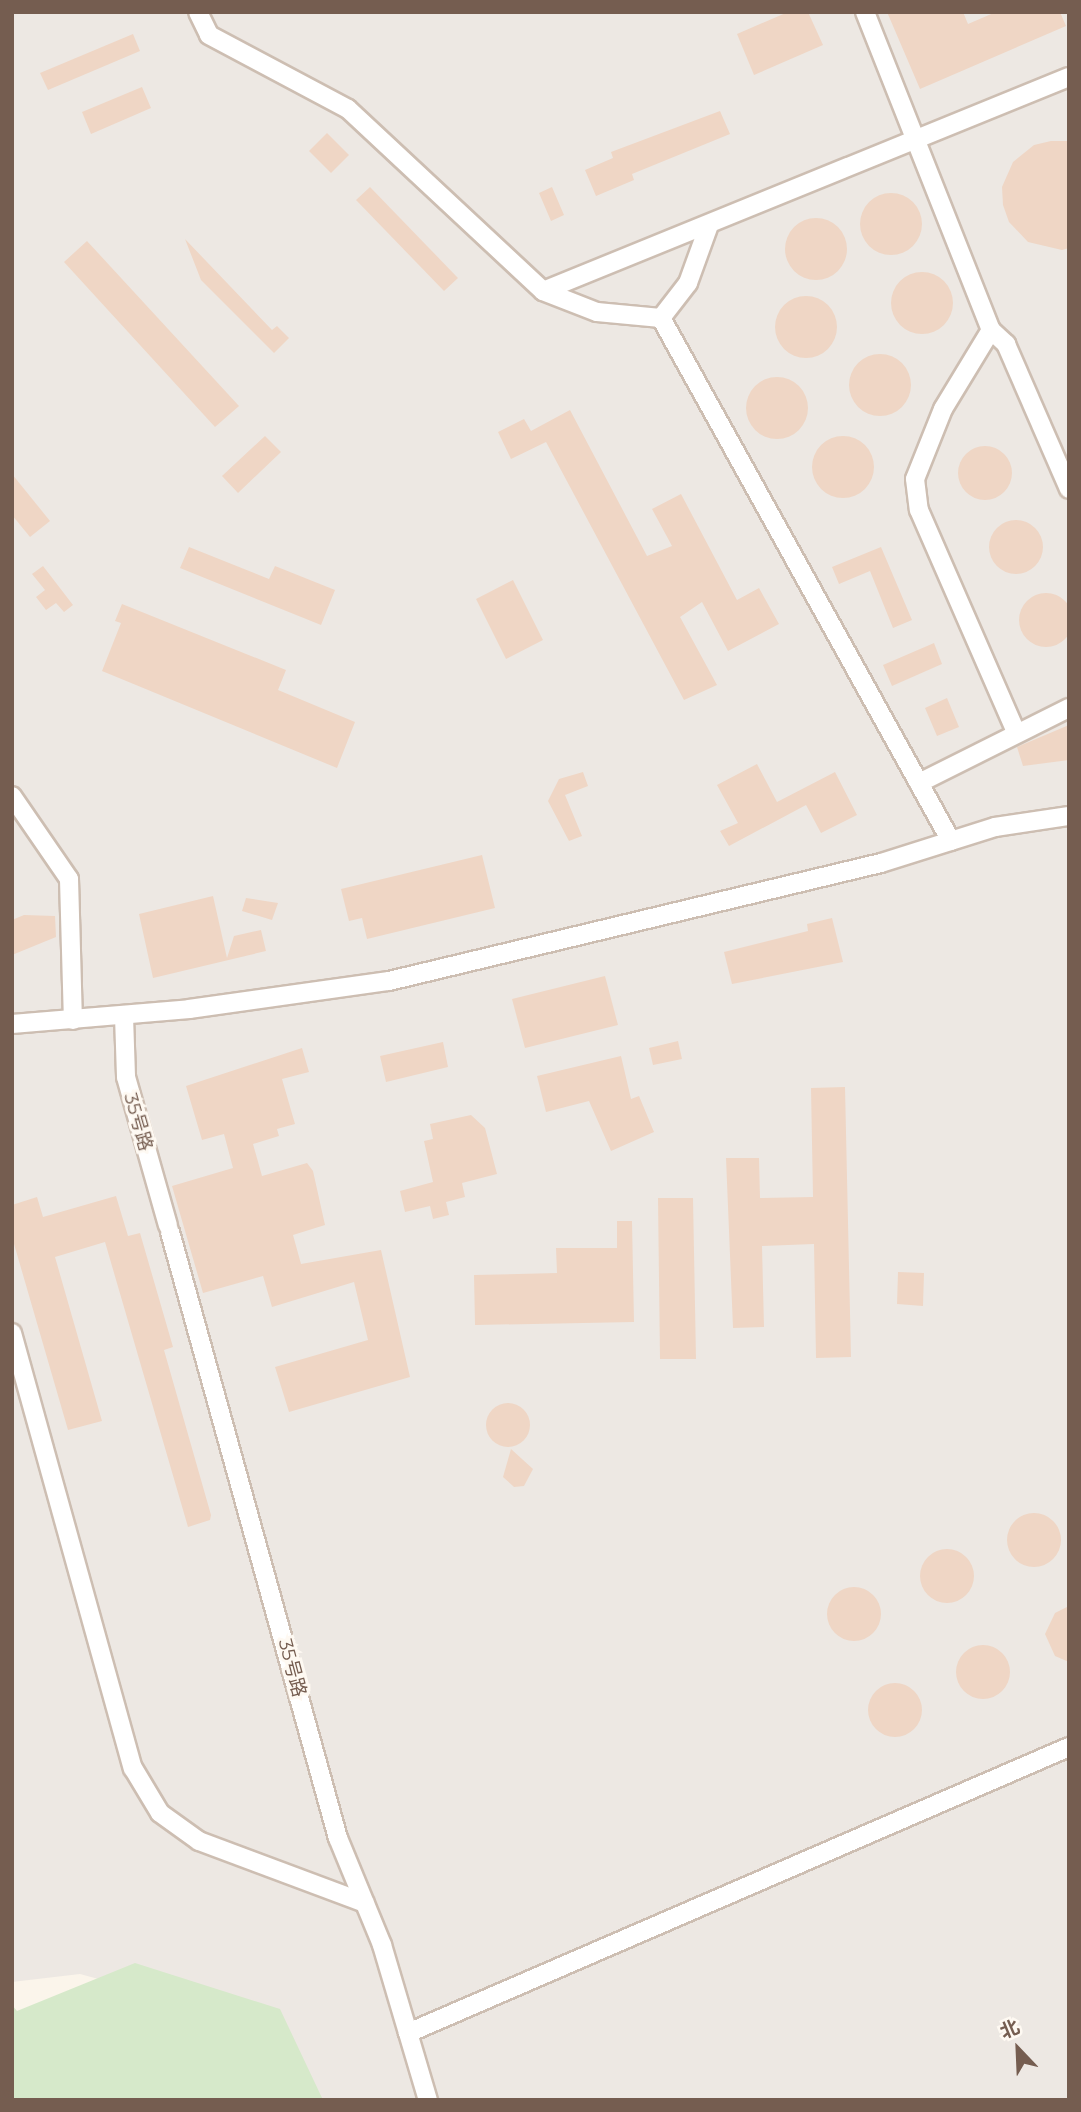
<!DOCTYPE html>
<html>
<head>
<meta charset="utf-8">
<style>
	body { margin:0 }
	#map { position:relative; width:1081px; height:2112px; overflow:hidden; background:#fbf5eb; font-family:Montserrat,"Noto Sans SC",sans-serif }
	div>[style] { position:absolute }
	.industrial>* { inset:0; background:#ede8e3 }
	.green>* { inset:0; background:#d6e9ca }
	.building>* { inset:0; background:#efd6c5 }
	.round { border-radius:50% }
	.roads { filter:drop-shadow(2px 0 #cdbeb2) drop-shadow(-2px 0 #cdbeb2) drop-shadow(0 2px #cdbeb2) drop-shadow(0 -2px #cdbeb2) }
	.minor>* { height:18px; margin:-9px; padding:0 9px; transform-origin:9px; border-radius:9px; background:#fff }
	span { translate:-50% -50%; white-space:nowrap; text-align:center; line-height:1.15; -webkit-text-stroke:6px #fef9f2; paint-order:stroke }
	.street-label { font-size:19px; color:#755d50 }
	.frame { position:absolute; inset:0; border:14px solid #755d50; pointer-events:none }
	.north { position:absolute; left:983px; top:2014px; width:70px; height:70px; -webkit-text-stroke:5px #fef9f2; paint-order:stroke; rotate:337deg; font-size:19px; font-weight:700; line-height:28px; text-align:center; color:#755d50 }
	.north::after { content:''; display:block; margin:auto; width:24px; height:32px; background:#755d50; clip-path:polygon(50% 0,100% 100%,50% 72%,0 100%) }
</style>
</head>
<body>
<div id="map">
	<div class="industrial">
		<div style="clip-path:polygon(12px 12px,1069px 12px,1069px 2100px,306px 2100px,278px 2028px,80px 1974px,12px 1982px)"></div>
	</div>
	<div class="green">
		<div style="clip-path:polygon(135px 1963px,280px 2009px,323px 2100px,12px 2100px,12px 2005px,17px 2011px)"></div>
	</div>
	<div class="building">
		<div style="clip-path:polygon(788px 12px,808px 12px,823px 45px,754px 75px,737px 34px)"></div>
		<div style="clip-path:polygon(887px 12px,963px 12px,968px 24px,996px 12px,1060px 12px,1066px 26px,920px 89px)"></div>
		<div style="clip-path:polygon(133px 34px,140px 51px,48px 90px,40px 73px)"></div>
		<div style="clip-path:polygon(142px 87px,151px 108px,91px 134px,82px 112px)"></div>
		<div style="clip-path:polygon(720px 111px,730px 134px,632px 174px,634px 180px,596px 196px,585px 170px,613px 158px,611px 152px)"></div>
		<div style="clip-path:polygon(327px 133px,349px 155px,331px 173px,309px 151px)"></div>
		<div style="clip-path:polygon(1051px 141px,1069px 141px,1069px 248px,1062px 250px,1028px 242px,1009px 222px,1003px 205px,1002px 187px,1013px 162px,1034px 145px)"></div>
		<div style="clip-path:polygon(370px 187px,458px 278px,444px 291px,356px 200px)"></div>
		<div style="clip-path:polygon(552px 187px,564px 215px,551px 221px,539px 193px)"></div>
		<div class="round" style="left:860px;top:193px;width:62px;height:62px"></div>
		<div class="round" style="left:785px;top:218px;width:62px;height:62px"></div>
		<div style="clip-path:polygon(185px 239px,272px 330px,277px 326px,289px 338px,274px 353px,201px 280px)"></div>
		<div style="clip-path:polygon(87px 241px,239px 406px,215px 427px,64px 262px)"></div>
		<div class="round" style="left:891px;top:272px;width:62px;height:62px"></div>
		<div class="round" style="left:775px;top:296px;width:62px;height:62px"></div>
		<div class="round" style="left:849px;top:354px;width:62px;height:62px"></div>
		<div class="round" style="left:746px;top:377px;width:62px;height:62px"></div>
		<div style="clip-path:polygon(570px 410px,647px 556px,672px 546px,652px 509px,681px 494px,737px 600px,759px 588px,779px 624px,728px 651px,702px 602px,680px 617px,717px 685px,684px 700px,546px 442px,511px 459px,498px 432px,524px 419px,531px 431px)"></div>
		<div style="clip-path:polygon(265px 436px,281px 452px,238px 493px,222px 476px)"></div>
		<div class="round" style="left:812px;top:436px;width:62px;height:62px"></div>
		<div class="round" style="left:958px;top:446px;width:54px;height:54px"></div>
		<div style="clip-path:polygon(12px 474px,50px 521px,30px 537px,12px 515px)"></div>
		<div class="round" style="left:989px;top:520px;width:54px;height:54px"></div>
		<div style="clip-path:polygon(189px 547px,269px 579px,275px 566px,335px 590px,321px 625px,180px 568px)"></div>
		<div style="clip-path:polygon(881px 547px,912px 620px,893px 628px,870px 571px,839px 584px,832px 567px)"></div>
		<div style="clip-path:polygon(43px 566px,73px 605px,64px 612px,56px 603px,46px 610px,36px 597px,45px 590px,32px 574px)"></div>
		<div style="clip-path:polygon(513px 580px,543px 640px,506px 659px,476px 599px)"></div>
		<div class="round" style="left:1019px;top:593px;width:54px;height:54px"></div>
		<div style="clip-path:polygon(122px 604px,286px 670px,278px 690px,355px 722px,337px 768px,102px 671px,121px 623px,115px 621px)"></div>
		<div style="clip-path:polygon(934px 643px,942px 664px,892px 686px,883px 665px)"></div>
		<div style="clip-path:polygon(947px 698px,959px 727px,937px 736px,925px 708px)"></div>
		<div style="clip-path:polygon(1069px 725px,1069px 760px,1023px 766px,1017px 747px)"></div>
		<div style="clip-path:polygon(757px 764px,777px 802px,835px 772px,857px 815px,821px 833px,806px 805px,729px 846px,720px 831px,738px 823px,717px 785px)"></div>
		<div style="clip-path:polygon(583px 772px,588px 786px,565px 795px,582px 836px,569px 841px,548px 801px,559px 779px)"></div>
		<div style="clip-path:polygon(482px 855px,495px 908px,367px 939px,362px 918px,349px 921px,341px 889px)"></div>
		<div style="clip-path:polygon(213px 896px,227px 958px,234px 936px,261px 930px,266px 951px,153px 978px,139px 914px)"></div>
		<div style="clip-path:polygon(246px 898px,278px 903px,272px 920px,242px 911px)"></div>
		<div style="clip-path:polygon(24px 915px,55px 916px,56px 937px,12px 955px,12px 920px)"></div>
		<div style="clip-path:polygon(832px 918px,843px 962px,732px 984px,724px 952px,808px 931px,807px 924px)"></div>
		<div style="clip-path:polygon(605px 976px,618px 1025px,525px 1048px,512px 999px)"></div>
		<div style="clip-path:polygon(678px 1041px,682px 1059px,653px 1065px,649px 1048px)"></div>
		<div style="clip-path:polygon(443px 1042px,448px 1067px,386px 1082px,380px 1056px)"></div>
		<div style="clip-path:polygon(302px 1048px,309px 1072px,282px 1079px,295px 1124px,277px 1129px,279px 1136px,253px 1144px,262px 1176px,307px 1163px,313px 1171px,325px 1225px,293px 1235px,301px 1264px,381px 1250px,410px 1377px,289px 1412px,275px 1367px,368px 1340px,354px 1282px,272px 1307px,263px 1276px,203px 1293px,172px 1186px,233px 1168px,224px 1134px,202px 1140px,186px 1086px)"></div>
		<div style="clip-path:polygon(621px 1056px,631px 1099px,639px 1096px,654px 1132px,611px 1151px,589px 1101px,546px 1112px,537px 1076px)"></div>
		<div style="clip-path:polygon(845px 1087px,851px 1357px,816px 1358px,814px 1244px,762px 1246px,764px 1327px,733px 1328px,726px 1158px,759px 1158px,760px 1198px,813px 1197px,811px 1088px)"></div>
		<div style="clip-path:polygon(471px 1115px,485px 1128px,497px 1174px,462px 1183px,465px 1197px,446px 1202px,449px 1215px,433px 1219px,430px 1206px,405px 1212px,400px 1191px,433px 1182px,424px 1141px,433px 1139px,430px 1124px)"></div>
		<div style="clip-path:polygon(116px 1196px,128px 1236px,140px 1233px,173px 1347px,164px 1350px,211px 1515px,210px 1520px,188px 1527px,105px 1242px,55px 1257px,102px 1421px,68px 1430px,12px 1237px,12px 1205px,37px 1197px,43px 1217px)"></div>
		<div style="clip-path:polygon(658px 1198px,693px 1198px,696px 1359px,660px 1359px)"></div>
		<div style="clip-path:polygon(617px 1221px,632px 1221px,634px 1322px,475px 1325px,474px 1275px,557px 1273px,556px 1248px,617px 1248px)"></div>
		<div style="clip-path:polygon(898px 1272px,924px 1273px,923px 1306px,897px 1304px)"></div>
		<div class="round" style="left:486px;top:1403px;width:44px;height:44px"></div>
		<div style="clip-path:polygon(511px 1449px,533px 1469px,524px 1486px,514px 1487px,503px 1477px)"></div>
		<div class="round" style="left:1007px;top:1513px;width:54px;height:54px"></div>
		<div class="round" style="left:920px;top:1549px;width:54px;height:54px"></div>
		<div class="round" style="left:827px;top:1587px;width:54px;height:54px"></div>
		<div style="clip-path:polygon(1069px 1606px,1069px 1662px,1055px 1656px,1045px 1634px,1055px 1613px)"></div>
		<div class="round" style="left:956px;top:1645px;width:54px;height:54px"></div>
		<div class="round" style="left:868px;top:1683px;width:54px;height:54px"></div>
	</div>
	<div class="roads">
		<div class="minor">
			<div style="left:198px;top:12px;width:25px;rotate:64deg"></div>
			<div style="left:209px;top:35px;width:157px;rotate:28deg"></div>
			<div style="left:348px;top:109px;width:267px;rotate:43deg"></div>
			<div style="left:543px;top:291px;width:568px;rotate:-22.14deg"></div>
			<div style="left:865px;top:12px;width:342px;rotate:68.4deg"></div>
			<div style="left:991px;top:330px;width:21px;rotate:43deg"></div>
			<div style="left:1006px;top:344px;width:158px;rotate:66.5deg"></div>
			<div style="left:543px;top:291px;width:58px;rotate:21.3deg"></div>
			<div style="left:597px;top:312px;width:64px;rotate:5.4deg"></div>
			<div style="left:661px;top:318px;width:44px;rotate:-52.4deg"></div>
			<div style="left:688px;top:283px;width:62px;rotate:-70.1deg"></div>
			<div style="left:661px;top:318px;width:598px;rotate:60.99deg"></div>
			<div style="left:991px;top:330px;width:92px;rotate:121.3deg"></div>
			<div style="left:943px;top:409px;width:75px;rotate:111.8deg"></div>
			<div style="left:915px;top:479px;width:31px;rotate:83deg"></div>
			<div style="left:919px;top:510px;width:242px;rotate:66.4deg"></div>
			<div style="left:919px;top:783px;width:168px;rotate:-26.6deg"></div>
			<div style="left:12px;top:796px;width:101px;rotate:55.5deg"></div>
			<div style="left:69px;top:879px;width:141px;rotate:88.4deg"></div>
			<div style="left:124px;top:1016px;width:61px;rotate:88.1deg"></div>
			<div style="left:126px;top:1077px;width:154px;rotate:74.2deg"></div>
			<div style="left:12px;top:1024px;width:178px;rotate:-4.8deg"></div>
			<div style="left:189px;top:1009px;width:202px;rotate:-8deg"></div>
			<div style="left:389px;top:981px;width:506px;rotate:-13.49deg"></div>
			<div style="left:881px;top:863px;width:120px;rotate:-17.5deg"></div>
			<div style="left:995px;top:827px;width:75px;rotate:-8.5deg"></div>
			<div style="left:170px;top:1232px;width:629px;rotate:74.51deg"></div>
			<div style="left:338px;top:1838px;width:116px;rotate:67.6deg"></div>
			<div style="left:382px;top:1945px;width:162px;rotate:73.5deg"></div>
			<div style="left:12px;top:1333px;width:452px;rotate:74.5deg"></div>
			<div style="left:133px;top:1768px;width:52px;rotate:59deg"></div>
			<div style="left:160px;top:1813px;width:48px;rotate:35.7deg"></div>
			<div style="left:199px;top:1841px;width:177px;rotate:20.5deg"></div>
			<div style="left:408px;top:2033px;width:720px;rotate:-23.4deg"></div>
		</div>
	</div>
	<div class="street-label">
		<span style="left:138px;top:1122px;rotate:74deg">35号路</span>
		<span style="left:292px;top:1668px;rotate:75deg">35号路</span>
	</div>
	<div class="frame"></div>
	<div class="north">北</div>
</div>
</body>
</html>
